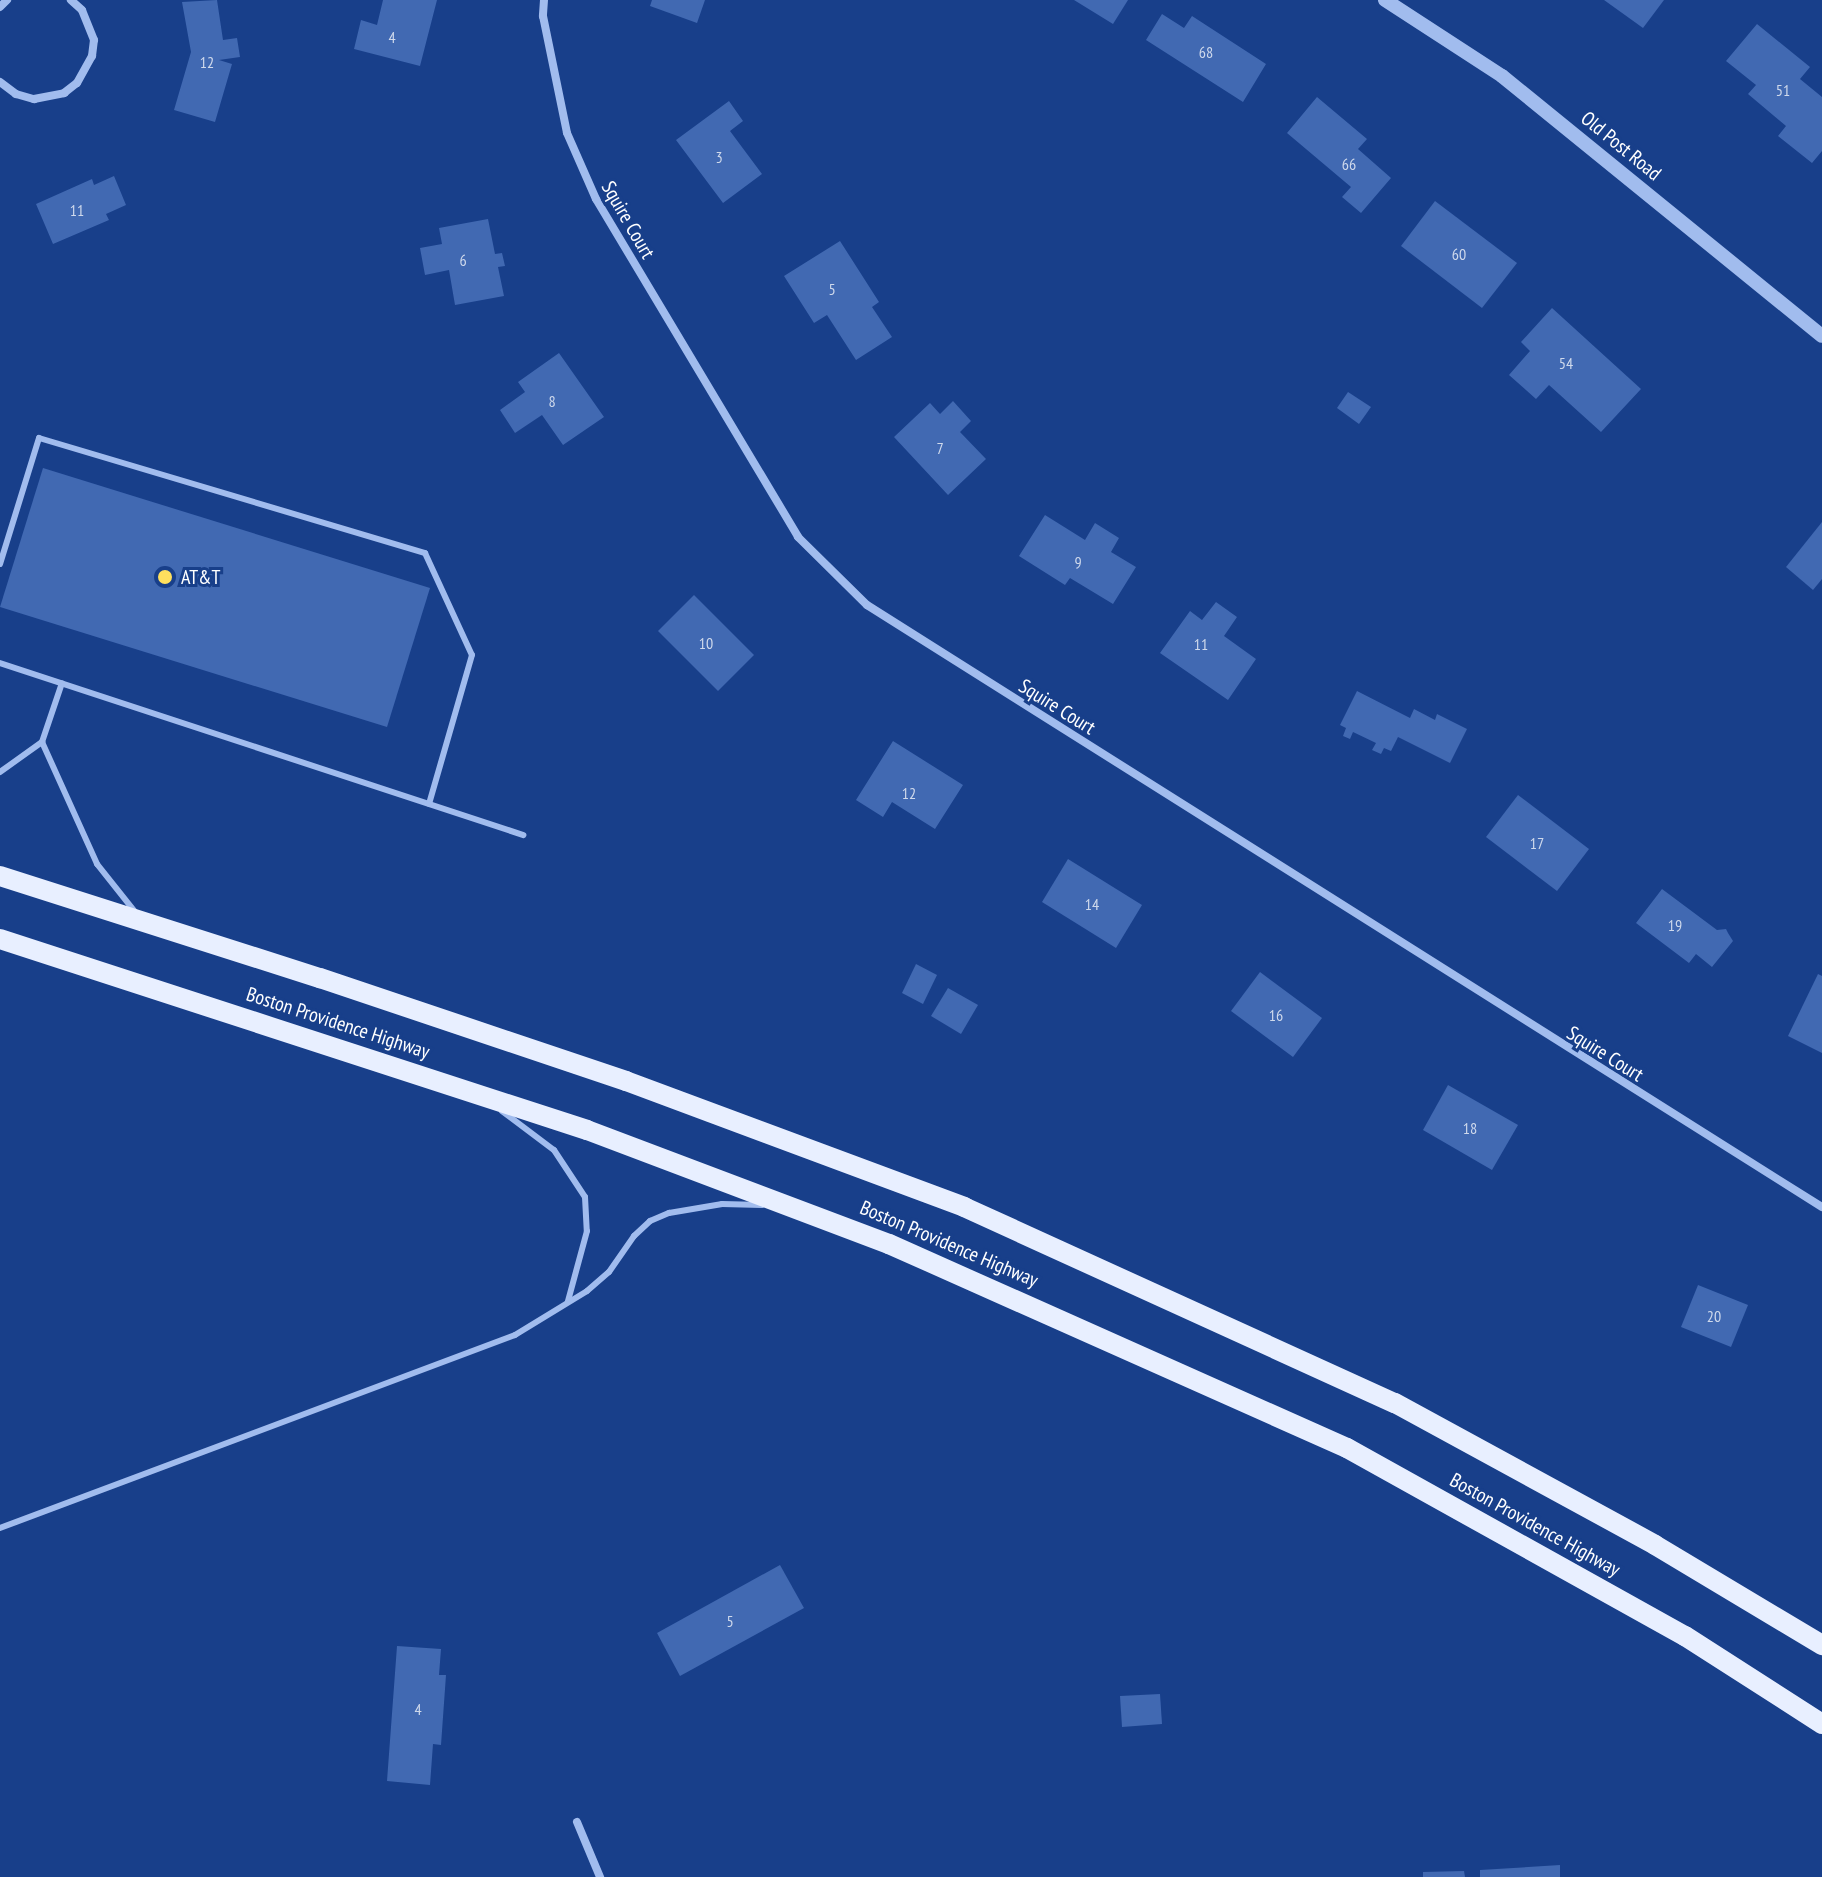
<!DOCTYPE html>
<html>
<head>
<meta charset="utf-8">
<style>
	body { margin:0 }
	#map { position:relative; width:1822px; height:1877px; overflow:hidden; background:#183f8a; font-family:"PT Sans Narrow",sans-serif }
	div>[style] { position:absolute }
	.building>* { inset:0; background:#4169b2 }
	.service>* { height:6px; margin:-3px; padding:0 3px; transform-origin:3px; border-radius:3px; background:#a1bcee }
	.minor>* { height:8px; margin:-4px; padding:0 4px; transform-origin:4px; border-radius:4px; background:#a1bcee }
	.tertiary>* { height:14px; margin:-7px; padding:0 7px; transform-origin:7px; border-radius:7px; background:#a1bcee }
	.primary>* { height:20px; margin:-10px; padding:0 10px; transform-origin:10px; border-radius:10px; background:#e8efff }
	.dots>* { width:22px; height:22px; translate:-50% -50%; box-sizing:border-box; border:4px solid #183f8a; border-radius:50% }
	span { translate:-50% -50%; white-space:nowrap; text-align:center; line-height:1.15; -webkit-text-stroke:6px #183f8a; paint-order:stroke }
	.number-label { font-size:16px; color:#d0daec }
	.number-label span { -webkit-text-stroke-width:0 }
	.street-label { font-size:20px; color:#fff }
	.poi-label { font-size:20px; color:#fff }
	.left { translate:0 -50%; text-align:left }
</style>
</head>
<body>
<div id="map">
	<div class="building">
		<div style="clip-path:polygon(217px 0,223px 40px,237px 38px,240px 57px,219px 60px,232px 64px,215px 122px,174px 110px,191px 52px,182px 2px)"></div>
		<div style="clip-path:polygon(383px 0,437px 0,420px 66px,354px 49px,361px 20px,377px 25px)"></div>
		<div style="clip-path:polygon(652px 0,705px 0,697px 23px,650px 6px)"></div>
		<div style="clip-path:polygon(1074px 0,1128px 0,1113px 24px)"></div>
		<div style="clip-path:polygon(1604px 0,1664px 0,1643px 28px)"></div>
		<div style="clip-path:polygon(1162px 14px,1184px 28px,1192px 16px,1266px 64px,1243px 102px,1146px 40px)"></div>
		<div style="clip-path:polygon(1757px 24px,1810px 67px,1800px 79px,1822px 97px,1822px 151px,1812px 163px,1778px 136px,1786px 126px,1748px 94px,1756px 85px,1726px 61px)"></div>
		<div style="clip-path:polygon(1317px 97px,1367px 139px,1358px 149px,1391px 178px,1361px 213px,1342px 197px,1351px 187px,1287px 133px)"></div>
		<div style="clip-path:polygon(729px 101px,743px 121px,730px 131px,762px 174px,723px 203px,676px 140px)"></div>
		<div style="clip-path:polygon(114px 176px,126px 205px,106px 214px,109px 220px,53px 244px,36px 204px,92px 179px,94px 185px)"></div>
		<div style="clip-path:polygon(1435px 201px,1517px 263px,1482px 308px,1401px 246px)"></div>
		<div style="clip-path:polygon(488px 219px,495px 254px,502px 253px,505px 266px,498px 267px,504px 296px,455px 305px,449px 270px,425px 275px,420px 248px,442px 244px,439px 228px)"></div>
		<div style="clip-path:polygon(840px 241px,879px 302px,872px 307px,892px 337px,856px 360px,827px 315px,814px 323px,784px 276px)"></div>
		<div style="clip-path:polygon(1552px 308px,1641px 389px,1601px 432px,1549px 385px,1536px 399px,1509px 375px,1530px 351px,1521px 342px)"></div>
		<div style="clip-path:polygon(559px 353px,604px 417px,563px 445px,542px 415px,515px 433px,500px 410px,525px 392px,518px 382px)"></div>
		<div style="clip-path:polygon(1348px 392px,1371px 407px,1359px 424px,1337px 408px)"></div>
		<div style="clip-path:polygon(953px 401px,971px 421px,960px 432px,986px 459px,948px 495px,894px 437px,930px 403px,940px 414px)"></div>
		<div style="clip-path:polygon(43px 468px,430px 588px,387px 727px,0 607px)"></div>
		<div style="clip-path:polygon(1045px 515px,1085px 540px,1095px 523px,1119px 538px,1111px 552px,1136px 567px,1113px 604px,1070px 578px,1065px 585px,1019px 556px)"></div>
		<div style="clip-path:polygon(1822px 522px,1822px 579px,1813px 590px,1786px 567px)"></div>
		<div style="clip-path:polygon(694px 595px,754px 655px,718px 691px,658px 631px)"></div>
		<div style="clip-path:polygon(1216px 602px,1237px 617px,1224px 636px,1256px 659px,1228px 700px,1160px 653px,1190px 611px,1202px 620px)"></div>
		<div style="clip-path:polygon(1357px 691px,1410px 718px,1414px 709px,1435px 720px,1437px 714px,1467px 729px,1450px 763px,1398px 737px,1391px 751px,1384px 748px,1381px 754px,1372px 750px,1376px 743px,1353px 732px,1350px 739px,1343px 736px,1346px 728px,1340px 725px)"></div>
		<div style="clip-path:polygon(893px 741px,963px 785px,935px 829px,892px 802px,883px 817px,856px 800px)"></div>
		<div style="clip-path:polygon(1518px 795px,1589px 849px,1557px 891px,1486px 837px)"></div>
		<div style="clip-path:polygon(1068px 859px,1142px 905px,1116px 948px,1042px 902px)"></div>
		<div style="clip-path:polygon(1662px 889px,1717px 930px,1726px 929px,1728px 933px,1733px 941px,1712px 967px,1696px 954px,1689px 963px,1636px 923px)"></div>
		<div style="clip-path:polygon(916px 964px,937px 975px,923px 1004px,902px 993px)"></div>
		<div style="clip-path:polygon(1260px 972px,1322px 1018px,1293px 1057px,1231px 1011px)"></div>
		<div style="clip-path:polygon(1818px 974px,1822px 976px,1822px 1053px,1788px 1036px)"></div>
		<div style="clip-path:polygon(948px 988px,978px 1005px,961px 1034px,931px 1016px)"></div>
		<div style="clip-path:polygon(1448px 1085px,1518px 1125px,1492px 1170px,1423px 1130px)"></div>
		<div style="clip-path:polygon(1698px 1285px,1748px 1305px,1731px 1347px,1681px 1327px)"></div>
		<div style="clip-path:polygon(780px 1565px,804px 1608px,680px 1676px,657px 1633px)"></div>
		<div style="clip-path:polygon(397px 1646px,441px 1649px,439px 1675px,446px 1675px,441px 1745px,433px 1744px,430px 1785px,387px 1781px)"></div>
		<div style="clip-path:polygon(1160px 1694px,1162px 1724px,1122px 1727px,1120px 1696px)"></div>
		<div style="clip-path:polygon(1560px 1865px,1560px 1877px,1480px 1877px,1480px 1870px)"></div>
		<div style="clip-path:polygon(1464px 1871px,1465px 1877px,1423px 1877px,1423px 1872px)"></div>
	</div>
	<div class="service">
		<div style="left:0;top:564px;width:132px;rotate:-72.8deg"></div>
		<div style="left:39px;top:438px;width:403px;rotate:16.6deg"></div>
		<div style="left:425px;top:553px;width:112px;rotate:65.3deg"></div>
		<div style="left:472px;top:655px;width:155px;rotate:106.1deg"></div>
		<div style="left:0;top:663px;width:551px;rotate:18.2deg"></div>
		<div style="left:42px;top:742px;width:134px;rotate:65.7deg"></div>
		<div style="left:97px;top:864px;width:63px;rotate:51.5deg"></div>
		<div style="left:0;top:772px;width:52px;rotate:-35.5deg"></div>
		<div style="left:42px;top:742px;width:62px;rotate:-71.3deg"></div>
		<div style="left:502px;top:1111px;width:65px;rotate:36.9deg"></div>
		<div style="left:554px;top:1150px;width:56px;rotate:56.6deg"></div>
		<div style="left:585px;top:1197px;width:34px;rotate:87deg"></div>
		<div style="left:587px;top:1231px;width:73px;rotate:105.2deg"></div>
		<div style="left:0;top:1528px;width:550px;rotate:-20.54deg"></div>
		<div style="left:515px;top:1335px;width:84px;rotate:-31.4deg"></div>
		<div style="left:587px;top:1291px;width:29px;rotate:-41deg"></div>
		<div style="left:609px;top:1272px;width:44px;rotate:-55.2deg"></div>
		<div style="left:634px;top:1236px;width:22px;rotate:-43deg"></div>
		<div style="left:650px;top:1221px;width:21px;rotate:-23deg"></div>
		<div style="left:669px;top:1213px;width:54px;rotate:-9.6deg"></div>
		<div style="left:722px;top:1204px;width:40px;rotate:1.4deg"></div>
	</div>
	<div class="minor">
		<div style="left:544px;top:0;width:16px;rotate:94deg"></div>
		<div style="left:543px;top:16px;width:119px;rotate:78.4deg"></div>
		<div style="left:567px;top:133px;width:72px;rotate:66.3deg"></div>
		<div style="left:596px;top:199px;width:394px;rotate:59.1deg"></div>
		<div style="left:798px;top:537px;width:97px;rotate:44.6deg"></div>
		<div style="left:867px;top:605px;width:1129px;rotate:32.23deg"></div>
		<div style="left:0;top:7px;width:10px;rotate:-45deg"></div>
		<div style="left:0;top:82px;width:20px;rotate:37deg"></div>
		<div style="left:16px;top:94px;width:19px;rotate:16deg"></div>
		<div style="left:34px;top:99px;width:31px;rotate:-11deg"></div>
		<div style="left:64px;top:93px;width:16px;rotate:-38deg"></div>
		<div style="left:77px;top:83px;width:31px;rotate:-61deg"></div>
		<div style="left:92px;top:56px;width:16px;rotate:-83deg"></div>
		<div style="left:94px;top:40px;width:32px;rotate:-112deg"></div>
		<div style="left:82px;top:10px;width:15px;rotate:-138deg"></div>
		<div style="left:577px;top:1822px;width:60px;rotate:67.3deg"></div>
	</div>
	<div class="tertiary">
		<div style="left:1385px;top:0;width:140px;rotate:33deg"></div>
		<div style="left:1502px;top:76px;width:412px;rotate:39.1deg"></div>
	</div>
	<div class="primary">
		<div style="left:0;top:876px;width:336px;rotate:17.7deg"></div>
		<div style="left:320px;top:978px;width:323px;rotate:18.6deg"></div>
		<div style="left:626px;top:1081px;width:361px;rotate:20.4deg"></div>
		<div style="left:964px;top:1207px;width:473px;rotate:24.5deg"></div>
		<div style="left:1395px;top:1403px;width:296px;rotate:28.6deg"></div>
		<div style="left:1655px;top:1545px;width:195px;rotate:30.9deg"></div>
		<div style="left:0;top:939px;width:617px;rotate:18.02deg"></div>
		<div style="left:587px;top:1130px;width:323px;rotate:20.7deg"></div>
		<div style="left:889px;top:1244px;width:501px;rotate:24.01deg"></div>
		<div style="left:1347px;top:1448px;width:387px;rotate:29.1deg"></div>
		<div style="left:1685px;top:1636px;width:163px;rotate:32.7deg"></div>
	</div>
	<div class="dots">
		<div style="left:165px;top:577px;background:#ffe05e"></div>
	</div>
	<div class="number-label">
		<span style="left:392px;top:37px">4</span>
		<span style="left:1206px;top:52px">68</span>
		<span style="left:207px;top:62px">12</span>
		<span style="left:1783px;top:90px">51</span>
		<span style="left:719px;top:157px">3</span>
		<span style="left:1349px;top:164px">66</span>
		<span style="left:77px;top:210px">11</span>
		<span style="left:1459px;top:254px">60</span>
		<span style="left:463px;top:260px">6</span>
		<span style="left:832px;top:289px">5</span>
		<span style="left:1566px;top:363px">54</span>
		<span style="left:552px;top:401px">8</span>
		<span style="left:940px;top:448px">7</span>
		<span style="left:1078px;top:562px">9</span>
		<span style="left:706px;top:643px">10</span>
		<span style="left:1201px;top:644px">11</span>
		<span style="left:909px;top:793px">12</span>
		<span style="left:1537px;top:843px">17</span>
		<span style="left:1092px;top:904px">14</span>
		<span style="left:1675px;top:925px">19</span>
		<span style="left:1276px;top:1015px">16</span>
		<span style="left:1470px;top:1128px">18</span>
		<span style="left:1714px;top:1316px">20</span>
		<span style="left:730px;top:1621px">5</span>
		<span style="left:418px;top:1709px">4</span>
	</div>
	<div class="street-label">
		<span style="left:1621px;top:146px;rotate:39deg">Old Post Road</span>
		<span style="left:628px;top:220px;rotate:60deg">Squire Court</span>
		<span style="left:1057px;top:707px;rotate:32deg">Squire Court</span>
		<span style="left:338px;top:1023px;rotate:18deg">Boston Providence Highway</span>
		<span style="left:1605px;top:1054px;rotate:32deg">Squire Court</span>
		<span style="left:949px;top:1244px;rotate:23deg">Boston Providence Highway</span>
		<span style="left:1535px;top:1525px;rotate:29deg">Boston Providence Highway</span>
	</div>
	<div class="poi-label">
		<span class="left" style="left:181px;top:577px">AT&amp;T</span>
	</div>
</div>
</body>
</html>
